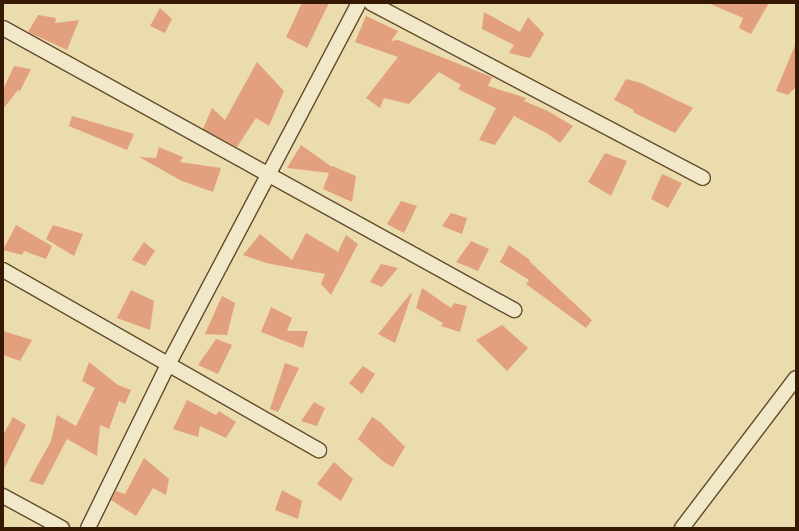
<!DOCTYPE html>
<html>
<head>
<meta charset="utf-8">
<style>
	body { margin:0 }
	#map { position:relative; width:799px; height:531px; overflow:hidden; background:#eadcac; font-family:"EB Garamond",serif }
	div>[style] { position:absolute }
	.building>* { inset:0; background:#e3a07e }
	.roads { filter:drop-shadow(1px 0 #634a2c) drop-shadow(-1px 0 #634a2c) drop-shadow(0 1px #634a2c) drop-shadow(0 -1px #634a2c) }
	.street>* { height:14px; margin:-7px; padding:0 7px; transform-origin:7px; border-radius:7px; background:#f1e8c9 }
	span { translate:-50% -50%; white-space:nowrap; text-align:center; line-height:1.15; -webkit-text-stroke:3px #f1e8c9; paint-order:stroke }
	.frame { position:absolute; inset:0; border:4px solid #361902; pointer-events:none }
</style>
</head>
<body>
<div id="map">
	<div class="building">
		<div style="clip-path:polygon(302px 3px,329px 3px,307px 48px,286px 37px)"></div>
		<div style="clip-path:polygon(708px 3px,769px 3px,751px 34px,739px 28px,743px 18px)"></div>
		<div style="clip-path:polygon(160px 8px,172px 19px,165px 33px,150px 26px)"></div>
		<div style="clip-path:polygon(484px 12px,520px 32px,528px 17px,544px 34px,530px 58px,509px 53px,514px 45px,482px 29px)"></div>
		<div style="clip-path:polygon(38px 15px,56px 18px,55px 23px,79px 20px,67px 50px,28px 32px)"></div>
		<div style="clip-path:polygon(366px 16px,398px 31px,391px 41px,398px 40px,492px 77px,488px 86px,526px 98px,524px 101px,548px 111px,573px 126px,560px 143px,548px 134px,514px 116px,495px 145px,479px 140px,496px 108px,458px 89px,461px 85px,439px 72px,409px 104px,384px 98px,380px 108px,366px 98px,398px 57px,355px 42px)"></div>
		<div style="clip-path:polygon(796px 43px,796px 87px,788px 95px,776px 91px)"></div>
		<div style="clip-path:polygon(257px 62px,284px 91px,269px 126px,256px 118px,237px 147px,203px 129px,212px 108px,225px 120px)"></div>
		<div style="clip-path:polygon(14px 66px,31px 69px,20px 91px,18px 90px,3px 109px,3px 90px)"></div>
		<div style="clip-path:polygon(626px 79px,641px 83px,693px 108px,675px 133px,633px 112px,634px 110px,614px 100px)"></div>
		<div style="clip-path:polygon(72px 116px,134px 134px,127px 150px,69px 126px)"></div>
		<div style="clip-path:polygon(301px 145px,332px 167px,332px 166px,356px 176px,352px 202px,323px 189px,329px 173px,287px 168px)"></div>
		<div style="clip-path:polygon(159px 147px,183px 157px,180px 162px,221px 168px,213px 192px,182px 181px,139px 157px,156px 158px)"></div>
		<div style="clip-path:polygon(605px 153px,627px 161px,611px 196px,588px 182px)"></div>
		<div style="clip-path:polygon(662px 174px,682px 183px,668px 208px,651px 199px)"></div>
		<div style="clip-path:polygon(401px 201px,417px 206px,404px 233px,387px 224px)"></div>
		<div style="clip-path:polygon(451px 213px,467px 218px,462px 234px,442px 226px)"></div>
		<div style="clip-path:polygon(16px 225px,52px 246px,46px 259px,24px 251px,22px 255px,3px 250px)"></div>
		<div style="clip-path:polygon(53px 225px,83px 234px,74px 256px,46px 239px)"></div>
		<div style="clip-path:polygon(306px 233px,338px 252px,346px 235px,358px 244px,331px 295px,321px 284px,325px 274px,266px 263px,243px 255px,260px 234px,292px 260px)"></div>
		<div style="clip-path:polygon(471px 241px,489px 249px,478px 271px,456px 262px)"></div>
		<div style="clip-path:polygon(144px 242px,155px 251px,145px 266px,132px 260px)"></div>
		<div style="clip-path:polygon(509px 245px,530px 260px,529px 261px,592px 320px,586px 328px,526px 284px,529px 280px,500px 262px)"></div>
		<div style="clip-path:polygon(381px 264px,398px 268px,382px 287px,370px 282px)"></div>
		<div style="clip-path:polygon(422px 288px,451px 308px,454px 303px,467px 306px,460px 332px,441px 326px,443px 323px,416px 308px)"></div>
		<div style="clip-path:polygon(131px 290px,154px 301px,150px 330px,117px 318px)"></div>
		<div style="clip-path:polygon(411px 293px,412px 294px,395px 343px,378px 334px)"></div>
		<div style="clip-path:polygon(222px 296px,235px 303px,227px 335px,205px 334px)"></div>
		<div style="clip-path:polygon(271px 307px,292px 318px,287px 331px,308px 331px,303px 348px,261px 332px)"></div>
		<div style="clip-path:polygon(502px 325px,528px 348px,507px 371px,476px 340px)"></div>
		<div style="clip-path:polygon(3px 331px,32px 340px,20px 361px,3px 355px)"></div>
		<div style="clip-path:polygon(216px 339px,232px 345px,218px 374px,198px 365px)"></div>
		<div style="clip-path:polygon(89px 362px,118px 385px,131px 390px,125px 404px,119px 401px,109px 429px,100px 425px,97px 456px,67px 439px,43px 485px,29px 481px,51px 441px,57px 415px,76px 426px,95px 388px,82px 381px)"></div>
		<div style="clip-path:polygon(285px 363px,299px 368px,278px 412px,270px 409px)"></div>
		<div style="clip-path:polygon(363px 366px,375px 374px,362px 394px,349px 383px)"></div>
		<div style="clip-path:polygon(187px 400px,216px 415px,219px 411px,236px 422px,226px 438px,200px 426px,198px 437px,173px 429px)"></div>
		<div style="clip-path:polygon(314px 402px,325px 408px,317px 426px,301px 421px)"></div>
		<div style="clip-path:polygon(13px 417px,26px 425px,3px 471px,3px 435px)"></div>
		<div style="clip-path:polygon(372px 417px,380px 422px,405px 447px,393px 467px,384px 462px,358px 439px)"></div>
		<div style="clip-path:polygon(144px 458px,169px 479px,166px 495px,153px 488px,136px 516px,111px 500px,116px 491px,125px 494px)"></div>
		<div style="clip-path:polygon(334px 462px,353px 479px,341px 501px,317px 484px)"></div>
		<div style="clip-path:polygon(282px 490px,302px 501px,298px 519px,275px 510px)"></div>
	</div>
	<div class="roads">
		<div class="street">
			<div style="left:371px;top:3px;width:375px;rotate:27.8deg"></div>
			<div style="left:3px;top:28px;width:584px;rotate:28.89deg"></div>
			<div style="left:3px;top:270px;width:364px;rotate:29.7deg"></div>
			<div style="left:3px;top:496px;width:67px;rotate:28.5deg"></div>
			<div style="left:88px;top:528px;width:184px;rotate:-63.9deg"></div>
			<div style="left:169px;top:363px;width:407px;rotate:-62.2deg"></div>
			<div style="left:682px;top:528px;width:188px;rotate:-52.8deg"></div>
		</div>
	</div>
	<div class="frame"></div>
</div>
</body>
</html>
